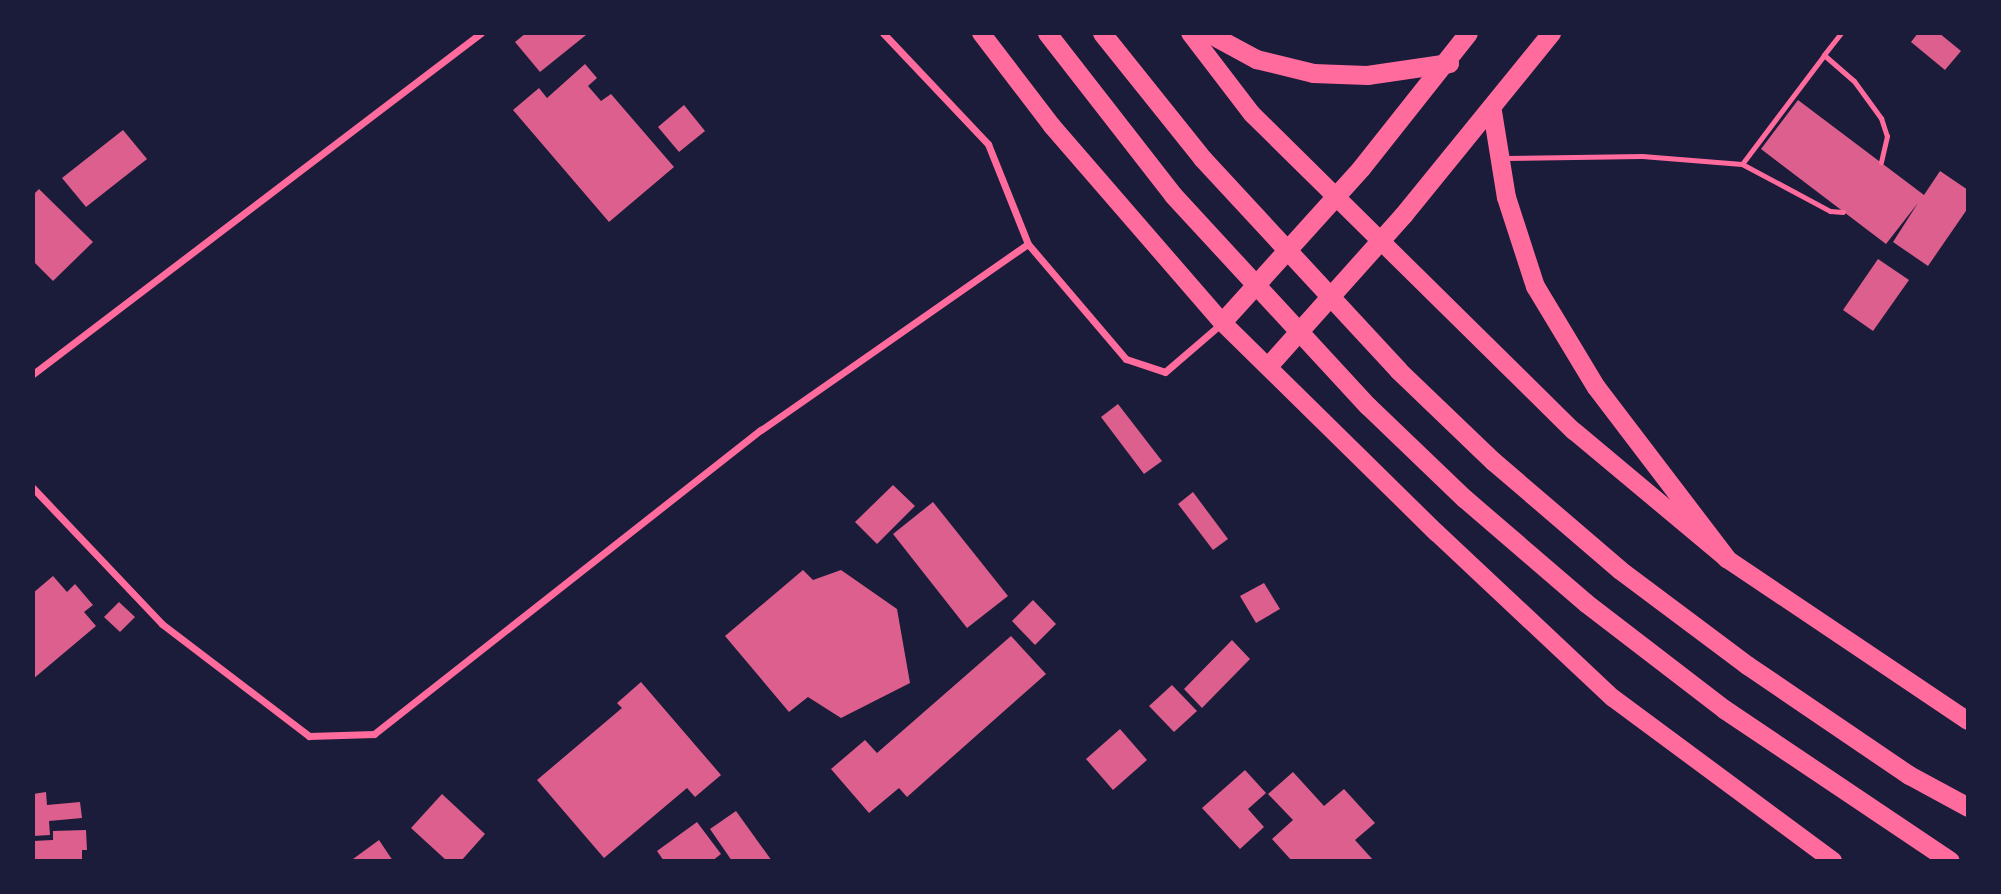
<!DOCTYPE html>
<html>
<head>
<meta charset="utf-8">
<style>
	body { margin:0 }
	#map { position:relative; width:2001px; height:894px; overflow:hidden; background:#1b1b3a; font-family:"Open Sans",sans-serif }
	div>[style] { position:absolute }
	.building>* { inset:0; background:#dd5f8e }
	.service>* { height:5px; margin:-2.5px; padding:0 2.5px; transform-origin:2.5px; border-radius:2.5px; background:#ff6b9d }
	.minor>* { height:7px; margin:-3.5px; padding:0 3.5px; transform-origin:3.5px; border-radius:3.5px; background:#ff6b9d }
	.primary>* { height:18px; margin:-9px; padding:0 9px; transform-origin:9px; border-radius:9px; background:#ff6b9d }
	.trunk>* { height:19px; margin:-9.5px; padding:0 9.5px; transform-origin:9.5px; border-radius:9.5px; background:#ff6b9d }
	span { translate:-50% -50%; white-space:nowrap; text-align:center; line-height:1.15; -webkit-text-stroke:5px #1b1b3a; paint-order:stroke }
	.frame { position:absolute; inset:0; border:35px solid #1b1b3a; pointer-events:none }
</style>
</head>
<body>
<div id="map">
	<div class="building">
		<div style="clip-path:polygon(526px 33px,585px 33px,586px 35px,540px 72px,515px 42px)"></div>
		<div style="clip-path:polygon(1918px 33px,1939px 33px,1961px 51px,1945px 70px,1911px 42px)"></div>
		<div style="clip-path:polygon(585px 64px,597px 78px,588px 86px,601px 101px,611px 94px,674px 167px,609px 222px,513px 110px,539px 88px,547px 98px)"></div>
		<div style="clip-path:polygon(1798px 100px,1924px 195px,1940px 171px,1968px 190px,1968px 208px,1928px 266px,1893px 242px,1918px 203px,1886px 244px,1761px 149px)"></div>
		<div style="clip-path:polygon(684px 105px,705px 131px,679px 152px,658px 127px)"></div>
		<div style="clip-path:polygon(123px 130px,147px 159px,86px 207px,62px 178px)"></div>
		<div style="clip-path:polygon(39px 189px,93px 242px,53px 281px,33px 261px,33px 195px)"></div>
		<div style="clip-path:polygon(1878px 259px,1909px 280px,1873px 331px,1843px 310px)"></div>
		<div style="clip-path:polygon(1118px 404px,1162px 461px,1144px 474px,1101px 417px)"></div>
		<div style="clip-path:polygon(893px 485px,915px 506px,877px 544px,855px 522px)"></div>
		<div style="clip-path:polygon(1193px 492px,1228px 539px,1213px 550px,1178px 504px)"></div>
		<div style="clip-path:polygon(933px 502px,1008px 596px,967px 628px,893px 534px)"></div>
		<div style="clip-path:polygon(803px 570px,813px 580px,841px 570px,897px 609px,910px 683px,841px 718px,808px 697px,789px 712px,725px 636px)"></div>
		<div style="clip-path:polygon(53px 576px,67px 592px,75px 584px,93px 605px,84px 612px,96px 626px,33px 679px,33px 593px)"></div>
		<div style="clip-path:polygon(1264px 583px,1280px 609px,1256px 623px,1240px 596px)"></div>
		<div style="clip-path:polygon(1033px 600px,1056px 624px,1035px 645px,1012px 621px)"></div>
		<div style="clip-path:polygon(119px 602px,135px 617px,120px 632px,104px 617px)"></div>
		<div style="clip-path:polygon(1011px 636px,1046px 674px,907px 797px,899px 788px,869px 813px,831px 769px,865px 740px,877px 753px)"></div>
		<div style="clip-path:polygon(1232px 640px,1250px 659px,1202px 708px,1184px 689px)"></div>
		<div style="clip-path:polygon(641px 682px,721px 775px,695px 797px,687px 788px,604px 858px,537px 780px,622px 708px,617px 703px)"></div>
		<div style="clip-path:polygon(1172px 685px,1197px 711px,1174px 732px,1149px 706px)"></div>
		<div style="clip-path:polygon(1120px 729px,1147px 760px,1113px 790px,1086px 759px)"></div>
		<div style="clip-path:polygon(1245px 770px,1266px 793px,1248px 809px,1264px 827px,1240px 849px,1202px 808px)"></div>
		<div style="clip-path:polygon(1293px 772px,1324px 806px,1344px 789px,1375px 823px,1355px 840px,1374px 861px,1292px 861px,1272px 839px,1293px 820px,1268px 794px)"></div>
		<div style="clip-path:polygon(46px 792px,47px 805px,80px 802px,82px 818px,49px 821px,50px 835px,33px 836px,33px 794px)"></div>
		<div style="clip-path:polygon(442px 794px,485px 834px,461px 861px,447px 861px,411px 828px)"></div>
		<div style="clip-path:polygon(736px 811px,772px 861px,732px 861px,710px 829px)"></div>
		<div style="clip-path:polygon(697px 822px,721px 854px,712px 861px,664px 861px,657px 851px)"></div>
		<div style="clip-path:polygon(86px 830px,87px 850px,82px 850px,82px 861px,33px 861px,33px 841px,53px 840px,53px 831px)"></div>
		<div style="clip-path:polygon(379px 840px,393px 861px,354px 861px,353px 859px)"></div>
	</div>
	<div class="service">
		<div style="left:1841px;top:33px;width:28px;rotate:128deg"></div>
		<div style="left:1824px;top:55px;width:40px;rotate:41deg"></div>
		<div style="left:1854px;top:81px;width:46px;rotate:53.9deg"></div>
		<div style="left:1881px;top:118px;width:19px;rotate:72deg"></div>
		<div style="left:1887px;top:136px;width:27px;rotate:103deg"></div>
		<div style="left:1503px;top:158px;width:139px;rotate:-0.8deg"></div>
		<div style="left:1642px;top:156px;width:100px;rotate:4.6deg"></div>
		<div style="left:1742px;top:164px;width:100px;rotate:28.1deg"></div>
		<div style="left:1830px;top:211px;width:13px;rotate:4deg"></div>
		<div style="left:1742px;top:164px;width:136px;rotate:-53deg"></div>
	</div>
	<div class="minor">
		<div style="left:883px;top:33px;width:153px;rotate:46.6deg"></div>
		<div style="left:988px;top:144px;width:108px;rotate:68.2deg"></div>
		<div style="left:1028px;top:244px;width:151px;rotate:49.6deg"></div>
		<div style="left:1126px;top:359px;width:41px;rotate:18.4deg"></div>
		<div style="left:1165px;top:372px;width:75px;rotate:-40.7deg"></div>
		<div style="left:33px;top:374px;width:563px;rotate:-37.28deg"></div>
		<div style="left:33px;top:488px;width:187px;rotate:46.5deg"></div>
		<div style="left:162px;top:624px;width:185px;rotate:37.3deg"></div>
		<div style="left:309px;top:736px;width:65px;rotate:-1.8deg"></div>
		<div style="left:374px;top:734px;width:492px;rotate:-38.2deg"></div>
		<div style="left:761px;top:430px;width:325px;rotate:-34.9deg"></div>
	</div>
	<div class="primary">
		<div style="left:981px;top:33px;width:117px;rotate:52.6deg"></div>
		<div style="left:1052px;top:126px;width:259px;rotate:49.1deg"></div>
		<div style="left:1222px;top:322px;width:301px;rotate:44.5deg"></div>
		<div style="left:1437px;top:533px;width:241px;rotate:43.2deg"></div>
		<div style="left:1613px;top:698px;width:274px;rotate:36.5deg"></div>
		<div style="left:1190px;top:33px;width:102px;rotate:52.6deg"></div>
		<div style="left:1252px;top:114px;width:452px;rotate:44.6deg"></div>
		<div style="left:1574px;top:431px;width:199px;rotate:39.9deg"></div>
		<div style="left:1727px;top:559px;width:290px;rotate:33.9deg"></div>
	</div>
	<div class="trunk">
		<div style="left:1047px;top:33px;width:205px;rotate:52.1deg"></div>
		<div style="left:1173px;top:195px;width:287px;rotate:47.3deg"></div>
		<div style="left:1368px;top:406px;width:133px;rotate:43.8deg"></div>
		<div style="left:1464px;top:498px;width:161px;rotate:40.7deg"></div>
		<div style="left:1586px;top:603px;width:174px;rotate:37.5deg"></div>
		<div style="left:1724px;top:709px;width:272px;rotate:33.9deg"></div>
		<div style="left:1102px;top:33px;width:160px;rotate:51.3deg"></div>
		<div style="left:1202px;top:158px;width:289px;rotate:47.2deg"></div>
		<div style="left:1398px;top:370px;width:132px;rotate:43.8deg"></div>
		<div style="left:1493px;top:461px;width:167px;rotate:40.6deg"></div>
		<div style="left:1620px;top:570px;width:159px;rotate:36.8deg"></div>
		<div style="left:1747px;top:665px;width:196px;rotate:34.2deg"></div>
		<div style="left:1909px;top:775px;width:67px;rotate:28.5deg"></div>
		<div style="left:1208px;top:33px;width:55px;rotate:28.4deg"></div>
		<div style="left:1256px;top:59px;width:59px;rotate:13.8deg"></div>
		<div style="left:1313px;top:73px;width:54px;rotate:2.1deg"></div>
		<div style="left:1367px;top:75px;width:83px;rotate:-8.3deg"></div>
		<div style="left:1492px;top:111px;width:87px;rotate:80.8deg"></div>
		<div style="left:1506px;top:197px;width:94px;rotate:72deg"></div>
		<div style="left:1535px;top:286px;width:118px;rotate:58.9deg"></div>
		<div style="left:1596px;top:387px;width:216px;rotate:52.7deg"></div>
		<div style="left:1222px;top:322px;width:207px;rotate:-47.9deg"></div>
		<div style="left:1361px;top:168px;width:172px;rotate:-51.6deg"></div>
		<div style="left:1268px;top:366px;width:203px;rotate:-48.2deg"></div>
		<div style="left:1403px;top:215px;width:235px;rotate:-50.9deg"></div>
	</div>
	<div class="frame"></div>
</div>
</body>
</html>
